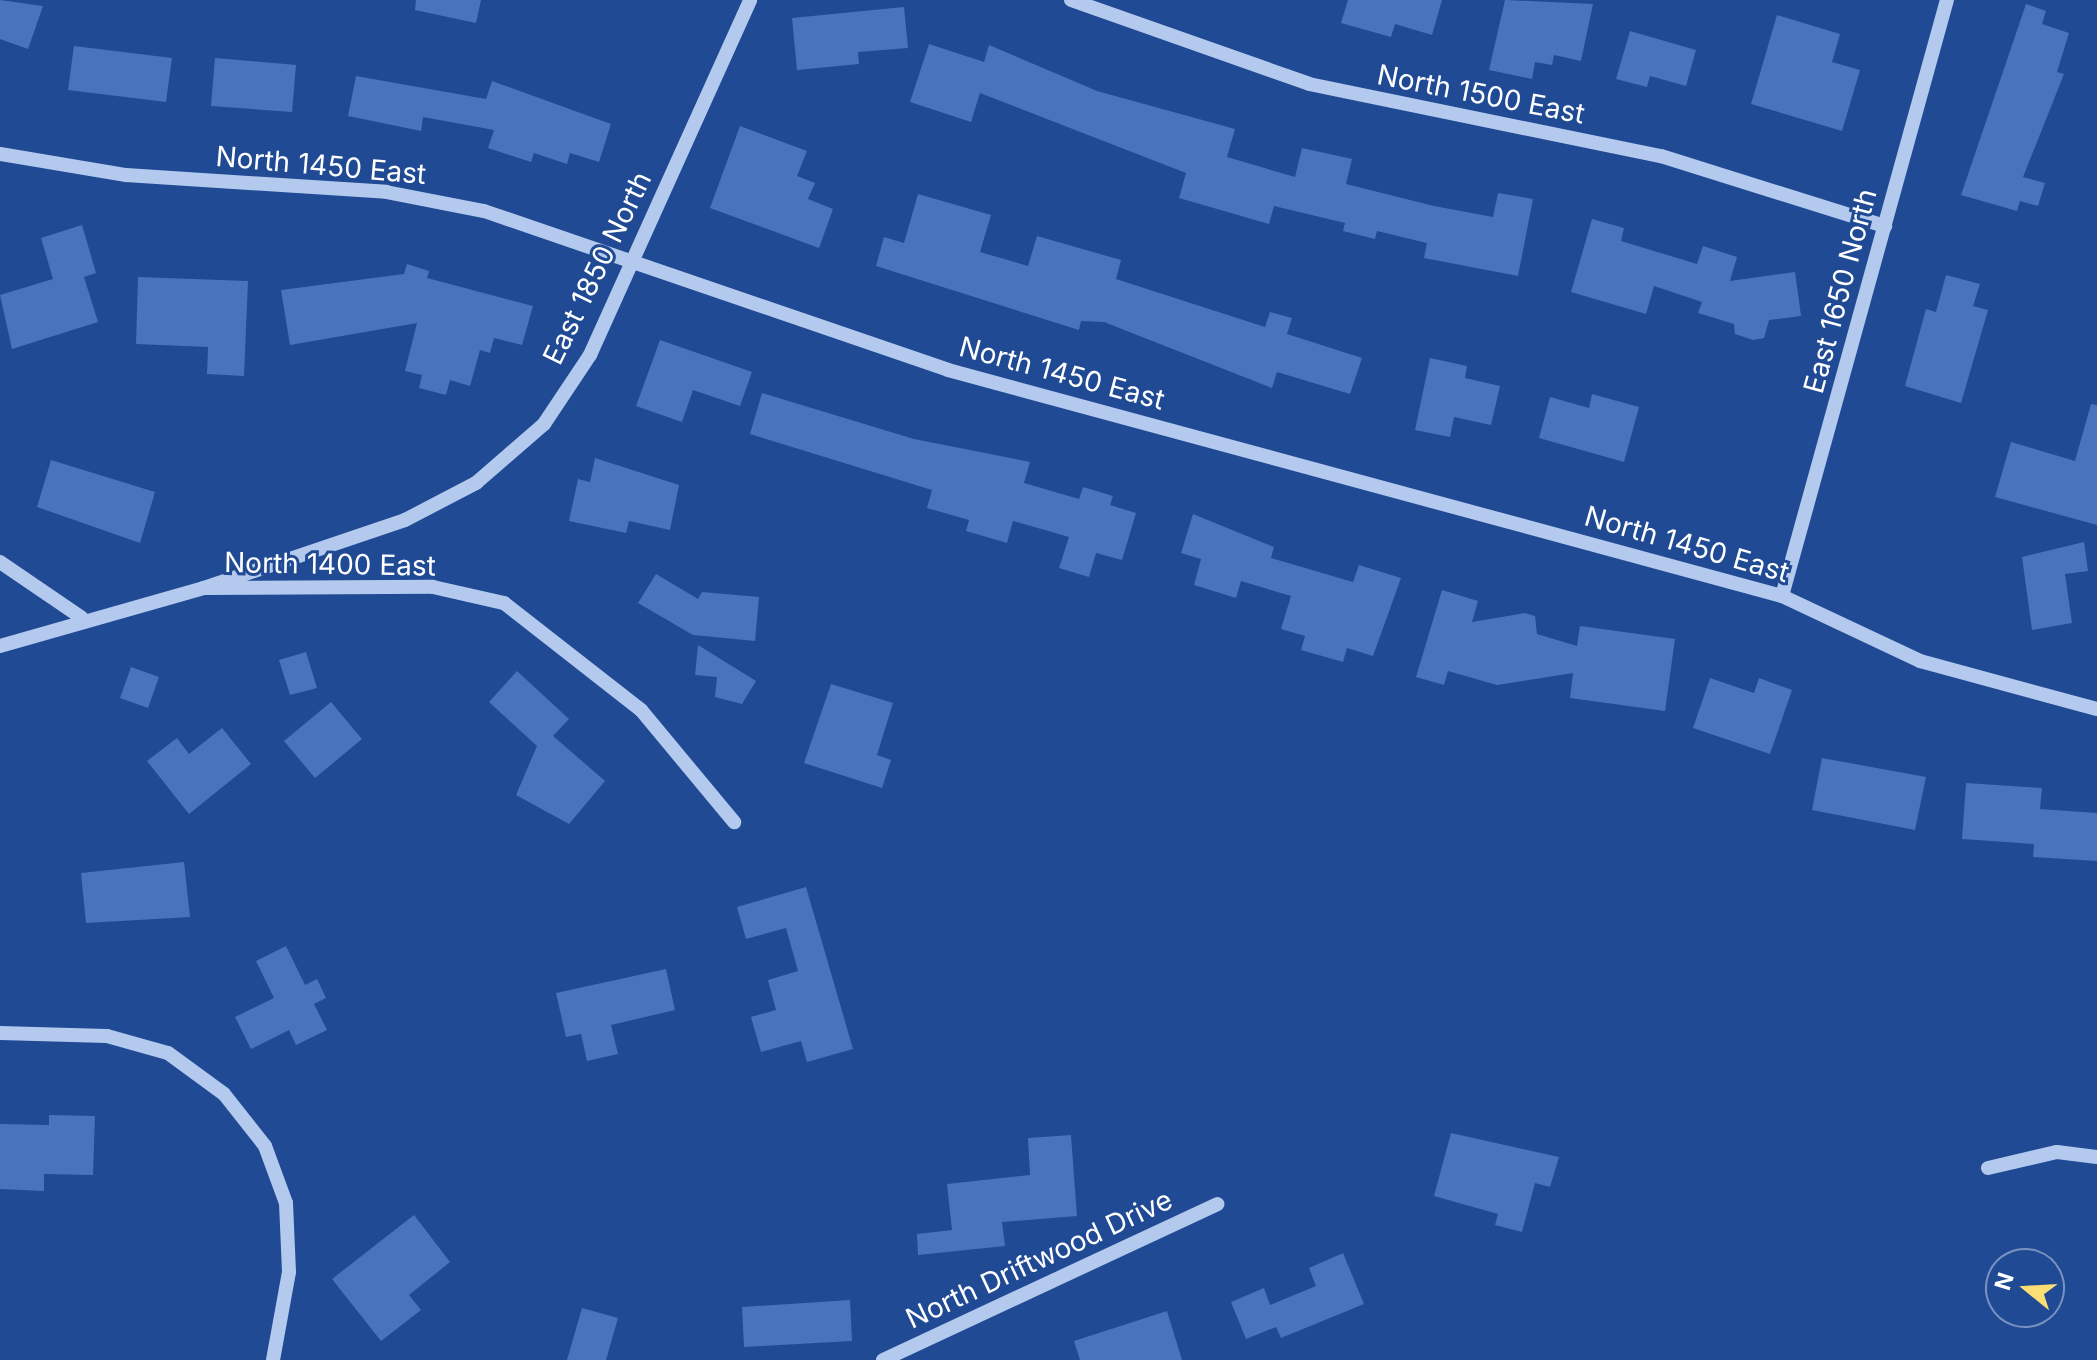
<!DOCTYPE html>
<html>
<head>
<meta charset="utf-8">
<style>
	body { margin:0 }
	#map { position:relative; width:2097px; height:1360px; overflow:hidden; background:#204a94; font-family:Inter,sans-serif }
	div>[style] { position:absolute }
	.building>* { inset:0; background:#4973ba }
	.minor>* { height:14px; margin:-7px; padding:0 7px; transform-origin:7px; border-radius:7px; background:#b3c9ee }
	span { translate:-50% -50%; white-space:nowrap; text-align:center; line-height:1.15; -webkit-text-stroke:6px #204a94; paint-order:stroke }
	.street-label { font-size:28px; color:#fff }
	.north { position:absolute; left:1985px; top:1248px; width:80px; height:80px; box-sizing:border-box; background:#204a94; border:2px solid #7992bf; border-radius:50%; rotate:288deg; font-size:22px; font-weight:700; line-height:32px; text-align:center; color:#fff }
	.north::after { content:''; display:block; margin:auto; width:28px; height:36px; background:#fbde74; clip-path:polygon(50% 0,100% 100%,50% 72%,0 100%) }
</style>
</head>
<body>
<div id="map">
	<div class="building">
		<div style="clip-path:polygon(0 0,43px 6px,28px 49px,0 39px)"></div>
		<div style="clip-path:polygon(416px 0,481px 0,476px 23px,415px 10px)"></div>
		<div style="clip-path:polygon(1348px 0,1442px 0,1432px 35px,1395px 24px,1391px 37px,1341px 23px)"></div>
		<div style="clip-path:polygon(1505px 0,1593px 4px,1581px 61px,1554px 55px,1552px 65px,1535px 62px,1532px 79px,1489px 70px)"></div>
		<div style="clip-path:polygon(2026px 4px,2046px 11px,2042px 24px,2069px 33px,2057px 72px,2064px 74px,2023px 177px,2045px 183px,2038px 206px,2020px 201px,2017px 211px,1961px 195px)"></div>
		<div style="clip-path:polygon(904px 7px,908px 48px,858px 52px,859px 64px,797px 70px,792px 18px)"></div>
		<div style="clip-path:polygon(1777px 15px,1840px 34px,1832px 62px,1860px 70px,1842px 131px,1751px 104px)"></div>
		<div style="clip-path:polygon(1630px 31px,1696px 50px,1686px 86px,1650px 76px,1647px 87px,1616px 79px)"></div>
		<div style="clip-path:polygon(929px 44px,984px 62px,989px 45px,1097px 91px,1235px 129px,1227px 157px,1295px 177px,1302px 148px,1352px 159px,1346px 184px,1434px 206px,1493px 217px,1498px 193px,1533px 199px,1518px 276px,1424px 258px,1427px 243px,1377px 231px,1375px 239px,1343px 231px,1345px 223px,1274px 206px,1269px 224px,1179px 198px,1186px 173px,980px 93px,971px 122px,910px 102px)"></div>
		<div style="clip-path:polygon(74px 46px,172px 58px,166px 102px,68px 90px)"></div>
		<div style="clip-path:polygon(215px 58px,296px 65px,292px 112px,211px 106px)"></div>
		<div style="clip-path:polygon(356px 76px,486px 99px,492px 81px,611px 124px,599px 162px,570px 153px,567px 164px,534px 153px,531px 162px,488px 148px,494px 130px,423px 117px,421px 131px,348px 116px)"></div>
		<div style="clip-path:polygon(740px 126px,807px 151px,797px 176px,815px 183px,808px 199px,833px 209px,819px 248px,710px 208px)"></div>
		<div style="clip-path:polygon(918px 194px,991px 215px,980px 252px,1028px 266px,1037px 236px,1121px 260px,1116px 279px,1265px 327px,1270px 312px,1292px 318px,1287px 334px,1362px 358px,1350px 394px,1277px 372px,1272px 388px,1104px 322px,1081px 321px,1079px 330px,876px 266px,884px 237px,904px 243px)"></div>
		<div style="clip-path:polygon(1592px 219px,1624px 228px,1621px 241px,1697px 264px,1703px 246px,1737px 257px,1730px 281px,1795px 272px,1801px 316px,1769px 320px,1764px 338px,1753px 340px,1735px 334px,1734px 324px,1698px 313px,1702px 302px,1654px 286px,1646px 314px,1571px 292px)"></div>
		<div style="clip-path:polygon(82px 225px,96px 273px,84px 277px,98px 322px,12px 349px,0 295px,53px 279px,41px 238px)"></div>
		<div style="clip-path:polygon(407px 264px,429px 271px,427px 278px,533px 306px,522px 345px,494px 338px,490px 353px,480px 350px,470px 386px,450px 380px,446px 395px,419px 388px,422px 375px,405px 371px,417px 323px,290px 345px,281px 290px,404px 274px)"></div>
		<div style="clip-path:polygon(1946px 275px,1980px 284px,1973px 306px,1988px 310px,1961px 403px,1905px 386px,1926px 309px,1936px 312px)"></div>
		<div style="clip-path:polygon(138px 277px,248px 281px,244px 376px,207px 374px,208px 347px,136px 344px)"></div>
		<div style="clip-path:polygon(660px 340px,752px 372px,740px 406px,693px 390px,682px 422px,636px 406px)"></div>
		<div style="clip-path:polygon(1430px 358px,1467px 366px,1465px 378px,1500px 386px,1491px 425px,1454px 417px,1450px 437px,1415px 430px)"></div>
		<div style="clip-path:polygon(762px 393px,914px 439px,1030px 462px,1024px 483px,1079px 499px,1083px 487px,1113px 496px,1110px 505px,1136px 513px,1122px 560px,1096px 553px,1089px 577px,1059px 568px,1069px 537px,1013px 521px,1007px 543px,966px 531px,969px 520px,927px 508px,932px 490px,750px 434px)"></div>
		<div style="clip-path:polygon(1592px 394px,1639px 407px,1624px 462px,1539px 438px,1550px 397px,1589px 408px)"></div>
		<div style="clip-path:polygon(2091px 404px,2097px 405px,2097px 525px,1995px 497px,2011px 442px,2075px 461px)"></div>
		<div style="clip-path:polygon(595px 458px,679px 485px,670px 530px,629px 521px,626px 533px,569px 521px,578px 479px,590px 482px)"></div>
		<div style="clip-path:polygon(51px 460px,155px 492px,140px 543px,37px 507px)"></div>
		<div style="clip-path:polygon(1193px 514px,1274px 547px,1271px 558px,1353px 582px,1359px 565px,1401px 578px,1373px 656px,1347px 648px,1343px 662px,1301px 650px,1305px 636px,1281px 629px,1291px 596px,1241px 581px,1236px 598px,1194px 585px,1201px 559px,1181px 553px)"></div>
		<div style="clip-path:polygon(2084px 542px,2088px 571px,2065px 574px,2072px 623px,2032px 630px,2022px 557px)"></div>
		<div style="clip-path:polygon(656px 574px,698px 599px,702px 592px,759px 597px,755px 641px,693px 635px,638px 603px)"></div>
		<div style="clip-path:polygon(1442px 590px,1478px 601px,1472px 622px,1525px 613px,1535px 616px,1537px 634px,1577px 646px,1580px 626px,1675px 639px,1665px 711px,1570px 698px,1573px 673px,1497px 685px,1448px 671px,1444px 685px,1416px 677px)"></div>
		<div style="clip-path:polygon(698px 645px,756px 681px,742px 704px,715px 697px,717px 677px,695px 675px)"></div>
		<div style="clip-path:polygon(306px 652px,317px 688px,290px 695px,279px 660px)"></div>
		<div style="clip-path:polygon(131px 667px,159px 677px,148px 708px,120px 698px)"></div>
		<div style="clip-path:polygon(517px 671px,569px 719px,553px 736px,605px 781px,569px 824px,516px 795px,537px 746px,489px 702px)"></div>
		<div style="clip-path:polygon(1710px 678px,1754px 693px,1759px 678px,1792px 690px,1770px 754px,1693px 728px)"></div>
		<div style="clip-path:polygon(831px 684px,893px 703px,877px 755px,891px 760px,882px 788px,804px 763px)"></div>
		<div style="clip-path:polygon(331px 702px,362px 739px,315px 778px,284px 741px)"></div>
		<div style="clip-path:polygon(222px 728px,251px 764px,189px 814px,147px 761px,177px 738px,189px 754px)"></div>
		<div style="clip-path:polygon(1822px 758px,1926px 777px,1915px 830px,1812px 810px)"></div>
		<div style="clip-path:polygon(1966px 783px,2042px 788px,2040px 809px,2097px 813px,2097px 861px,2033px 857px,2034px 844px,1962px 839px)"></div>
		<div style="clip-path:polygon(184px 862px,190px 917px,86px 923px,81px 873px)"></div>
		<div style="clip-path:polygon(806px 887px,853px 1049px,807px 1062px,801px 1041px,761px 1052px,751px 1017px,776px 1010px,768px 980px,798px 971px,786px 928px,746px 939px,737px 907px)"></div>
		<div style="clip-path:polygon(286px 946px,305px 985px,317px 979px,326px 998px,314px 1004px,327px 1030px,296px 1045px,289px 1030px,251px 1049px,235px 1017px,274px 998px,256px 961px)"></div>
		<div style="clip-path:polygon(666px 969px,675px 1010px,611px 1025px,618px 1054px,587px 1061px,581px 1034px,566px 1037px,556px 993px)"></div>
		<div style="clip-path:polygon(49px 1115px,95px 1116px,93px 1175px,44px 1174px,44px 1191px,0 1189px,0 1124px,49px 1125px)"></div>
		<div style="clip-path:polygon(1451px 1133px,1559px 1157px,1550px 1187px,1535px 1183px,1522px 1232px,1495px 1225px,1498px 1214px,1434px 1196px)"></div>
		<div style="clip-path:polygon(1071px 1135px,1077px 1216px,1002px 1222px,1005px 1246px,918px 1255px,917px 1234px,952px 1230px,947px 1184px,1030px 1175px,1028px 1138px)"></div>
		<div style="clip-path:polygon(414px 1215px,450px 1262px,409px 1295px,421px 1310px,381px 1341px,332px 1279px)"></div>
		<div style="clip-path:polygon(1343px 1253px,1364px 1304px,1281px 1338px,1276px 1327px,1246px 1339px,1231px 1302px,1264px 1288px,1270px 1305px,1316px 1286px,1309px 1268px)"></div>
		<div style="clip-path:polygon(850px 1300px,852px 1341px,744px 1347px,742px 1307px)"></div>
		<div style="clip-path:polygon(582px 1308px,618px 1318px,606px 1360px,567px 1360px)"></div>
		<div style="clip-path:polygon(1167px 1311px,1182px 1360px,1080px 1360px,1074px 1341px)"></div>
	</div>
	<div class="minor">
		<div style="left:1071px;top:0;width:252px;rotate:19.4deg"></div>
		<div style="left:1309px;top:84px;width:359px;rotate:11.6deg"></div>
		<div style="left:1661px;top:156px;width:235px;rotate:17.4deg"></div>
		<div style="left:0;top:154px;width:128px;rotate:9.5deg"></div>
		<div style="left:126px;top:175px;width:261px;rotate:3.7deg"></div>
		<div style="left:386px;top:192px;width:100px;rotate:11deg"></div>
		<div style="left:484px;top:211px;width:490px;rotate:18.9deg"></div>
		<div style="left:948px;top:370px;width:864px;rotate:15.16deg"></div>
		<div style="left:1782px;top:596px;width:153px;rotate:25.2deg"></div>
		<div style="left:1920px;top:661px;width:183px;rotate:15.2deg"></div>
		<div style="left:0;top:562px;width:99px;rotate:34.3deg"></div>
		<div style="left:204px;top:588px;width:212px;rotate:-18.7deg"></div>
		<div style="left:405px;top:520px;width:80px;rotate:-27.5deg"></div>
		<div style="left:476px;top:483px;width:90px;rotate:-40.9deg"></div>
		<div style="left:544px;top:424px;width:83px;rotate:-56.3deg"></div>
		<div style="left:590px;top:355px;width:389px;rotate:-65.7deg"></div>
		<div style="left:1782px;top:596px;width:618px;rotate:-74.53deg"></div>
		<div style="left:0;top:646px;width:212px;rotate:-15.9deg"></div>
		<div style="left:204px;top:588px;width:229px;rotate:-0.3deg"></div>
		<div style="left:433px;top:587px;width:73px;rotate:12.7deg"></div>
		<div style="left:504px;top:603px;width:174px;rotate:38deg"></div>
		<div style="left:641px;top:710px;width:146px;rotate:50.3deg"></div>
		<div style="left:0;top:1033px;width:107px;rotate:1.6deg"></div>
		<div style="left:107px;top:1036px;width:63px;rotate:15.6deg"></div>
		<div style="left:168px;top:1053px;width:69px;rotate:36.2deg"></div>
		<div style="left:224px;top:1094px;width:66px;rotate:51.7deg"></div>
		<div style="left:265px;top:1146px;width:61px;rotate:69.8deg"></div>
		<div style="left:286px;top:1203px;width:69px;rotate:87.5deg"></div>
		<div style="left:289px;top:1272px;width:89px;rotate:100.3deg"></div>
		<div style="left:1988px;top:1168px;width:71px;rotate:-13.1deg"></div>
		<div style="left:2057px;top:1152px;width:40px;rotate:7.1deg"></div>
		<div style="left:883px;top:1360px;width:369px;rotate:-25deg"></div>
	</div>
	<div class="street-label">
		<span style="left:1481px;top:94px;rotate:11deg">North 1500 East</span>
		<span style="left:321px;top:165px;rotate:5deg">North 1450 East</span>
		<span style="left:597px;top:268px;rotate:-64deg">East 1850 North</span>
		<span style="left:1840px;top:291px;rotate:-75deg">East 1650 North</span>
		<span style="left:1062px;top:373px;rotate:15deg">North 1450 East</span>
		<span style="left:1687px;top:544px;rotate:16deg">North 1450 East</span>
		<span style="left:330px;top:564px;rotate:1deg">North 1400 East</span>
		<span style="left:1039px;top:1259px;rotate:-25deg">North Driftwood Drive</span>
	</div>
	<div class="north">N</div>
</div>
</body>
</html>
